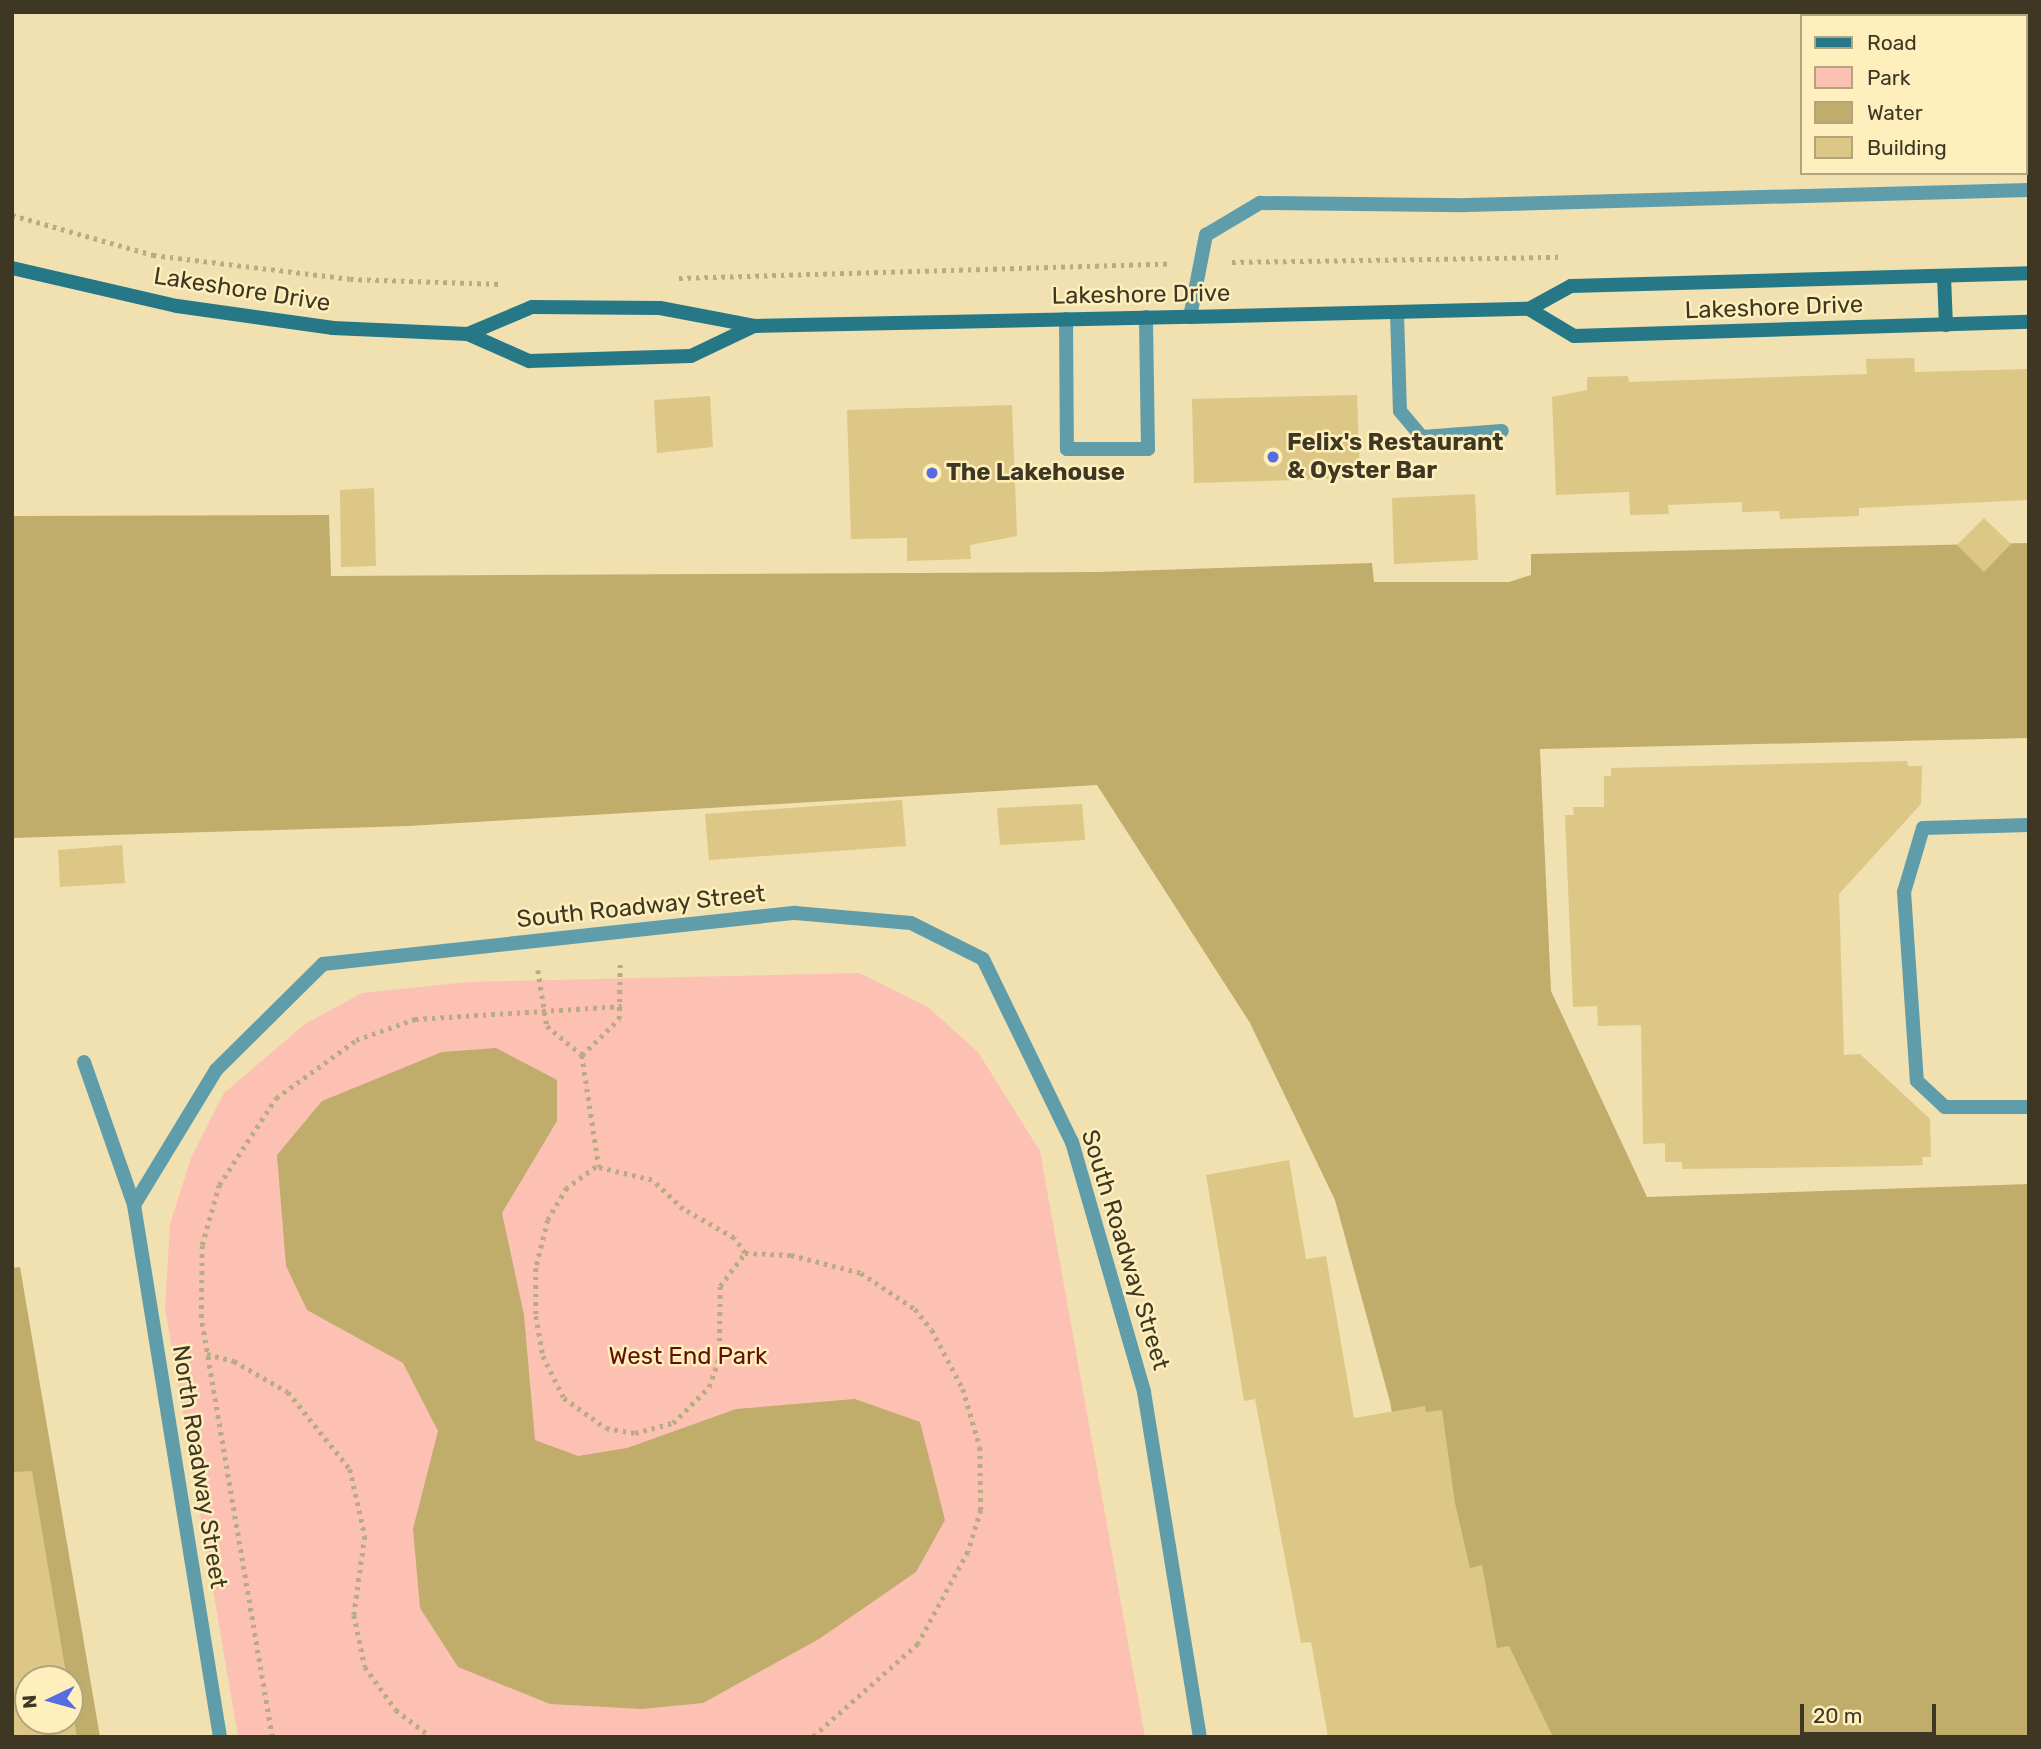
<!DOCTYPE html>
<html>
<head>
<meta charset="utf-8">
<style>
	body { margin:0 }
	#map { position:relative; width:2041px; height:1749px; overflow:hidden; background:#f1e1b0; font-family:Rubik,sans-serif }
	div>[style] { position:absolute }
	.green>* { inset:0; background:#fdc1b4 }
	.water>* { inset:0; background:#c0ac6b }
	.building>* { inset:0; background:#dcc786 }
	.path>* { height:4.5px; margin-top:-2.25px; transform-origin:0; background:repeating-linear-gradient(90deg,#b8ac84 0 3.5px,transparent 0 8.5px) }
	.lane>* { height:14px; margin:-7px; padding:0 7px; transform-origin:7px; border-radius:7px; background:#609daa }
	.street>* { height:14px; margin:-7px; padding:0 7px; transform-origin:7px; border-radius:7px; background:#609daa }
	.secondary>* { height:14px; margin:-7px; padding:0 7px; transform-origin:7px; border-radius:7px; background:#267887 }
	.dots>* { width:19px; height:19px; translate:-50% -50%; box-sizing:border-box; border:4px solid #feefbd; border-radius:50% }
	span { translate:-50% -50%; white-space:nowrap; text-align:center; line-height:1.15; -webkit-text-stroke:5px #feefbd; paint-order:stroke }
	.street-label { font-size:24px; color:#3d3723 }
	.poi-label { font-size:24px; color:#3d3723; font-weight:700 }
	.left { translate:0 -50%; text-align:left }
	.park-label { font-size:24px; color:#631104 }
	.frame { position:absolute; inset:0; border:14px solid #3d3723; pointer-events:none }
	.legend { position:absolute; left:1800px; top:14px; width:228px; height:161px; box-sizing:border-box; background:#feefbd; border:2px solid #b1a57f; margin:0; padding:9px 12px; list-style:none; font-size:21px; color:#3d3723 }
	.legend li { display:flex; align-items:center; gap:14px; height:35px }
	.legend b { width:35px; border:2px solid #b1a57f }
	.north { position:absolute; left:14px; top:1665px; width:70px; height:70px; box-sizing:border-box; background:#feefbd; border:2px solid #b1a57f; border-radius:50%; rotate:265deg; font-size:19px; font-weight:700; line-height:28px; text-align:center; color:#3d3723 }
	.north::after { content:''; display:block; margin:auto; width:24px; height:32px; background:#586ce2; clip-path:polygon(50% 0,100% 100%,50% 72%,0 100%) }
	.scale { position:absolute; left:1800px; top:1704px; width:136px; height:32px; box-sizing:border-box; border:4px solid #3d3723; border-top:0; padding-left:9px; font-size:21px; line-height:24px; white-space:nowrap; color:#3d3723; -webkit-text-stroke:5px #feefbd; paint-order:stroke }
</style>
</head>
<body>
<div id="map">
	<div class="green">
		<div style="clip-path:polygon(859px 973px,928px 1007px,978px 1052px,1040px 1151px,1145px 1737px,238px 1737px,165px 1308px,170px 1224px,191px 1158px,224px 1093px,305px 1024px,362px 993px,468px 982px)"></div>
	</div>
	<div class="water">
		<div style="clip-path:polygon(329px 515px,331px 576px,1098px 572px,1372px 563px,1374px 582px,1509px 582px,1531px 575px,1531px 554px,2029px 543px,2029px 738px,1540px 749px,1551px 991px,1647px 1197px,2029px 1184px,2029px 1737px,1450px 1737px,1390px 1402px,1335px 1200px,1250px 1023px,1097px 785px,408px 826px,12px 838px,12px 516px)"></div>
		<div style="clip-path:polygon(496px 1048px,557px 1080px,557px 1121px,502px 1213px,524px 1315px,535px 1440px,578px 1456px,627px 1448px,736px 1409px,855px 1399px,920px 1422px,945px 1520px,916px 1572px,819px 1639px,703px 1703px,642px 1709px,550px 1704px,458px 1667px,420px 1608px,413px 1529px,438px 1431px,403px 1363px,307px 1310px,286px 1266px,277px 1155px,322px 1101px,442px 1052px)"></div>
		<div style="clip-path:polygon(evenodd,20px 1267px,100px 1737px,12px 1737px,12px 1268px,20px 1267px,28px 1679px,70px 1679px,70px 1721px,28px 1721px,28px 1679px)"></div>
	</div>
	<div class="building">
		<div style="clip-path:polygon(1914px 358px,1915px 372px,2029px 369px,2029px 500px,1859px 508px,1859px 516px,1780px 519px,1779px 511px,1742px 512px,1742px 502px,1668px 505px,1669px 514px,1630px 515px,1629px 492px,1556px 495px,1552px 397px,1587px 390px,1587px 377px,1628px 376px,1629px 382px,1867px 374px,1866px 359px)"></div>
		<div style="clip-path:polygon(1357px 395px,1360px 478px,1194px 483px,1192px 399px)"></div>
		<div style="clip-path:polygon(710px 396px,713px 447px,657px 453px,654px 400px)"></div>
		<div style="clip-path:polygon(1012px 405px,1017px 536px,970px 545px,971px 559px,907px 561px,907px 538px,851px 539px,847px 410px)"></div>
		<div style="clip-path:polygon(374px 488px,376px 566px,341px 567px,340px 490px)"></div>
		<div style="clip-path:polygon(1475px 494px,1478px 560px,1394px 564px,1392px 498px)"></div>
		<div style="clip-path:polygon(1984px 518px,2011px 544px,1984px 572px,1957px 545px)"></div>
		<div style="clip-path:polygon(1907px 761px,1908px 766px,1922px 766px,1921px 804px,1839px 894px,1844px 1055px,1860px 1054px,1930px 1119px,1931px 1157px,1922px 1157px,1923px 1165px,1900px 1166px,1682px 1169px,1682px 1162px,1665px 1162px,1665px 1143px,1643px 1144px,1641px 1025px,1598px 1026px,1597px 1006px,1573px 1007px,1565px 815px,1574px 815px,1573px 807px,1604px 807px,1604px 776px,1611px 776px,1611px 768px)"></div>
		<div style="clip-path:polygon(902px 800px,906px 846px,709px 860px,705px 814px)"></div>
		<div style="clip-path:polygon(1082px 804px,1085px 840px,1000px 845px,997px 808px)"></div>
		<div style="clip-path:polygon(122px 845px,125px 883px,60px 887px,58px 850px)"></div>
		<div style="clip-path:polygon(1289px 1160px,1306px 1259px,1326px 1256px,1354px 1418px,1425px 1406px,1426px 1412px,1442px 1410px,1455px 1503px,1470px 1568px,1482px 1565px,1497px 1648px,1509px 1646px,1553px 1737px,1328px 1737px,1311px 1642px,1301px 1643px,1255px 1399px,1244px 1401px,1206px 1175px)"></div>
		<div style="clip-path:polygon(32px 1471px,67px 1679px,28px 1679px,28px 1721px,70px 1721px,70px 1697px,77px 1737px,12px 1737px,12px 1472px)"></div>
	</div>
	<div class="path">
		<div style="left:12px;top:215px;width:147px;rotate:15.8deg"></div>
		<div style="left:153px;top:255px;width:198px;rotate:6.9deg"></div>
		<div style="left:350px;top:279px;width:152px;rotate:1.9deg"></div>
		<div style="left:1232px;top:262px;width:327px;rotate:-0.9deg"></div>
		<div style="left:679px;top:278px;width:492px;rotate:-1.7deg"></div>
		<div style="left:538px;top:970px;width:57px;rotate:80.9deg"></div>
		<div style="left:547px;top:1026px;width:45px;rotate:39.6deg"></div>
		<div style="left:582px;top:1055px;width:52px;rotate:-44.2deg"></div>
		<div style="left:619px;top:1019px;width:57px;rotate:-89deg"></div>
		<div style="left:582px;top:1055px;width:113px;rotate:81.4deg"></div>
		<div style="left:745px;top:1253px;width:19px;rotate:-126deg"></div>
		<div style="left:734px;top:1238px;width:59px;rotate:-150.4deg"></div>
		<div style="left:683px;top:1209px;width:42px;rotate:-136.9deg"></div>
		<div style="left:652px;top:1180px;width:57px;rotate:-166.9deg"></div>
		<div style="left:596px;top:1167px;width:36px;rotate:144deg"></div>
		<div style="left:567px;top:1188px;width:37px;rotate:121deg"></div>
		<div style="left:548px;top:1220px;width:49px;rotate:104deg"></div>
		<div style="left:536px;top:1268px;width:48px;rotate:90deg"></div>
		<div style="left:536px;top:1316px;width:41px;rotate:80.1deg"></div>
		<div style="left:543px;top:1356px;width:47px;rotate:63.4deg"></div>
		<div style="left:564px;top:1398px;width:52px;rotate:35.5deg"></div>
		<div style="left:606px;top:1428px;width:29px;rotate:10deg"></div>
		<div style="left:635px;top:1433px;width:39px;rotate:-15deg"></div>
		<div style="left:673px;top:1423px;width:51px;rotate:-45deg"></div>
		<div style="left:709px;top:1387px;width:31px;rotate:-71deg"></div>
		<div style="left:719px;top:1358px;width:72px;rotate:-89.2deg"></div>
		<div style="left:720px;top:1286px;width:41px;rotate:-52.9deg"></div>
		<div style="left:745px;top:1253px;width:46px;rotate:2.5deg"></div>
		<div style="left:791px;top:1255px;width:72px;rotate:14.4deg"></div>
		<div style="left:861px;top:1273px;width:65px;rotate:33.7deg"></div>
		<div style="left:915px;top:1309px;width:27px;rotate:51deg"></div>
		<div style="left:932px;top:1330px;width:67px;rotate:62.3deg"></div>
		<div style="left:963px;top:1389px;width:60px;rotate:73.7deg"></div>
		<div style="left:980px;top:1447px;width:63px;rotate:89.1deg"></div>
		<div style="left:981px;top:1510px;width:44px;rotate:107.2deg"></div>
		<div style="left:968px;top:1552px;width:105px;rotate:118.5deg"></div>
		<div style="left:918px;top:1644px;width:140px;rotate:138.5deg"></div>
		<div style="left:207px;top:1354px;width:28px;rotate:15deg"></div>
		<div style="left:234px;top:1361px;width:62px;rotate:29.9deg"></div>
		<div style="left:288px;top:1392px;width:99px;rotate:51.2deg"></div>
		<div style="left:350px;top:1469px;width:69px;rotate:77.4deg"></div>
		<div style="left:365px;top:1536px;width:80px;rotate:97.9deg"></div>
		<div style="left:354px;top:1615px;width:53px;rotate:78.1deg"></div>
		<div style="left:365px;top:1667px;width:53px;rotate:54.2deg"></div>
		<div style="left:396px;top:1710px;width:44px;rotate:37.6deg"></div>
		<div style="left:272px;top:1737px;width:426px;rotate:-99.6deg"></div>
		<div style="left:201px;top:1317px;width:72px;rotate:-89.2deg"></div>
		<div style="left:202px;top:1245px;width:62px;rotate:-74.2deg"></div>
		<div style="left:219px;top:1185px;width:104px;rotate:-56.8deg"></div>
		<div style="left:276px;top:1098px;width:99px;rotate:-35.9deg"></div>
		<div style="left:356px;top:1040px;width:63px;rotate:-19.6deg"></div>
		<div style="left:415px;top:1019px;width:207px;rotate:-3.6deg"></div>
	</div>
	<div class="lane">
		<div style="left:1397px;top:312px;width:99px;rotate:88.3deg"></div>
		<div style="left:1400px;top:411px;width:34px;rotate:50deg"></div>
		<div style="left:1422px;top:437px;width:80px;rotate:-4.3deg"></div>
		<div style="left:1190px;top:317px;width:84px;rotate:-79deg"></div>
		<div style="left:1206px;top:235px;width:63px;rotate:-30.7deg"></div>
		<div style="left:1260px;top:203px;width:206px;rotate:0.6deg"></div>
		<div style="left:1466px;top:205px;width:563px;rotate:-1.53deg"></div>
		<div style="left:1066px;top:319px;width:130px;rotate:89.6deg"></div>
		<div style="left:1067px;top:449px;width:81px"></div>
		<div style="left:1148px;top:449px;width:132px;rotate:-90.9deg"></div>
		<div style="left:1923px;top:828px;width:67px;rotate:106.5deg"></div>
		<div style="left:1904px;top:892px;width:189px;rotate:86.1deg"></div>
		<div style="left:1917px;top:1081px;width:38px;rotate:43deg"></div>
		<div style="left:1945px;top:1107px;width:84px"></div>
	</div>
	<div class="street">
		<div style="left:1923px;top:828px;width:106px;rotate:-1.6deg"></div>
		<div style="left:84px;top:1062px;width:151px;rotate:70.7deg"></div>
		<div style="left:134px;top:1205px;width:539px;rotate:80.82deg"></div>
		<div style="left:134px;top:1205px;width:158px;rotate:-58.7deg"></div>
		<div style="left:216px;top:1070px;width:151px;rotate:-44.7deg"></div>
		<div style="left:323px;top:964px;width:475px;rotate:-6.2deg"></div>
		<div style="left:795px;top:913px;width:116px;rotate:4.9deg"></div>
		<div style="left:911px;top:923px;width:80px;rotate:26.6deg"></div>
		<div style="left:983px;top:959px;width:203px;rotate:64.1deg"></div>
		<div style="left:1072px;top:1142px;width:260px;rotate:73.9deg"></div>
		<div style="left:1144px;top:1392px;width:350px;rotate:80.8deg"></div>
	</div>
	<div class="secondary">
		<div style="left:12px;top:268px;width:169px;rotate:13deg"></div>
		<div style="left:177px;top:306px;width:158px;rotate:8deg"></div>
		<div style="left:333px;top:328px;width:135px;rotate:2.5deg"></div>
		<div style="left:468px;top:334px;width:67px;rotate:23.9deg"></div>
		<div style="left:529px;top:361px;width:162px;rotate:-1.8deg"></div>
		<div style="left:691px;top:356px;width:70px;rotate:-25.5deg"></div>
		<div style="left:1944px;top:276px;width:49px;rotate:87.7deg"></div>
		<div style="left:1529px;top:309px;width:52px;rotate:31deg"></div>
		<div style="left:1574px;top:336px;width:455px;rotate:-1.8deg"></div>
		<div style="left:468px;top:334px;width:69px;rotate:-22.9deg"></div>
		<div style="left:532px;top:307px;width:128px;rotate:0.4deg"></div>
		<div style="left:660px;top:308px;width:96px;rotate:10.8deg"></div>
		<div style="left:754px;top:326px;width:436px;rotate:-1.2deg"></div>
		<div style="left:1190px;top:317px;width:339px;rotate:-1.4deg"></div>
		<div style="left:1529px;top:309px;width:48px;rotate:-28.7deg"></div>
		<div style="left:1571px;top:286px;width:458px;rotate:-1.6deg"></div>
	</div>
	<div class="dots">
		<div style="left:1273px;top:457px;background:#586ce2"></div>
		<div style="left:932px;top:473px;background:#586ce2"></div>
	</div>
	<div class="street-label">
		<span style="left:242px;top:290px;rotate:9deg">Lakeshore Drive</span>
		<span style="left:1141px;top:295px;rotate:-1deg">Lakeshore Drive</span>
		<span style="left:1774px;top:308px;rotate:-2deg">Lakeshore Drive</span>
		<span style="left:641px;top:907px;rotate:-6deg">South Roadway Street</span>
		<span style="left:1125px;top:1250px;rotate:73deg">South Roadway Street</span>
		<span style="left:199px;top:1467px;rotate:81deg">North Roadway Street</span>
	</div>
	<div class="poi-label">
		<span class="left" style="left:1287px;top:457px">Felix's Restaurant<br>&amp; Oyster Bar</span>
		<span class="left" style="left:946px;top:473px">The Lakehouse</span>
	</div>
	<div class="park-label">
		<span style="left:688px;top:1357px">West End Park</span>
	</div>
	<div class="frame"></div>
	<ul class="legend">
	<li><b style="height:9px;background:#267887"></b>Road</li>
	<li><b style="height:19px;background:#fdc1b4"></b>Park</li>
	<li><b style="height:19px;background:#c0ac6b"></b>Water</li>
	<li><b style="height:19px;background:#dcc786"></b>Building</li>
	</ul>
	<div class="north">N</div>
	<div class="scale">20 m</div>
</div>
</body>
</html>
